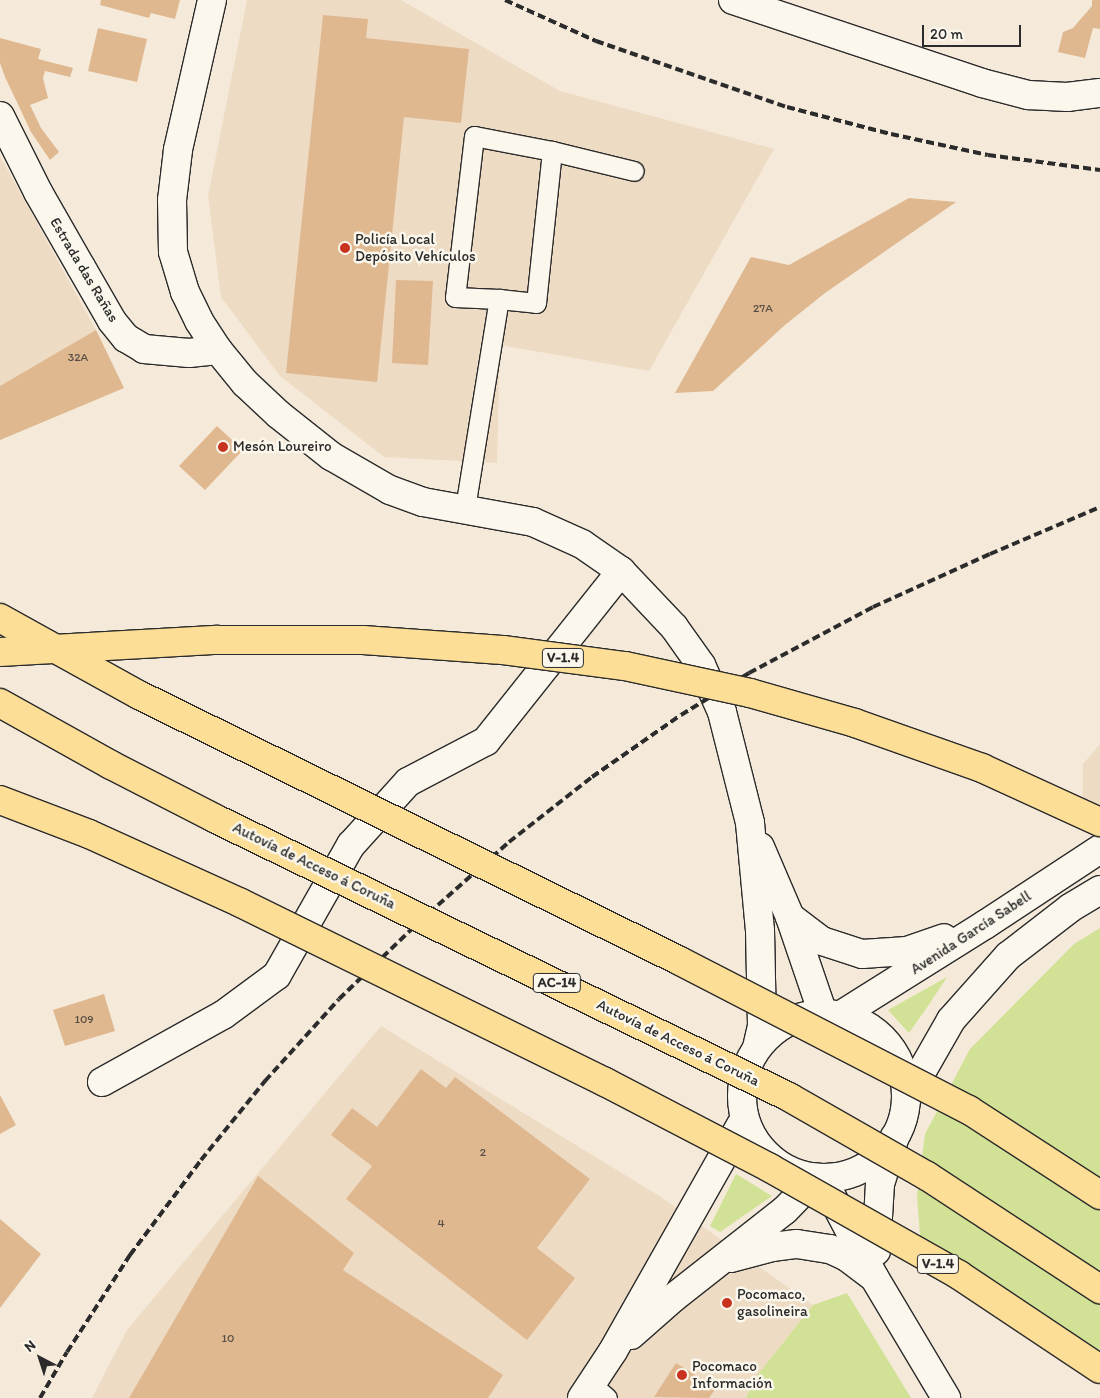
<!DOCTYPE html>
<html>
<head>
<meta charset="utf-8">
<style>
	body { margin:0 }
	#map { position:relative; width:1100px; height:1398px; overflow:hidden; background:#f5eada; font-family:Itim,sans-serif }
	div>[style] { position:absolute }
	.built>* { inset:0; background:#eedbc4 }
	.green>* { inset:0; background:#d1e296 }
	.building>* { inset:0; background:#dfb890 }
	.roads { filter:drop-shadow(1px 0 #2b2b2b) drop-shadow(-1px 0 #2b2b2b) drop-shadow(0 1px #2b2b2b) drop-shadow(0 -1px #2b2b2b) }
	.service>* { height:19px; margin:-9.5px; padding:0 9.5px; transform-origin:9.5px; border-radius:9.5px; background:#fbf7ec }
	.minor>* { height:28px; margin:-14px; padding:0 14px; transform-origin:14px; border-radius:14px; background:#fbf7ec }
	.tertiary>* { height:28px; margin:-14px; padding:0 14px; transform-origin:14px; border-radius:14px; background:#fbf7ec }
	.tertiary>.ring { margin:-14px; padding:0; box-sizing:content-box; background:none; border:28px solid #fbf7ec; border-radius:50% }
	.rail>* { height:4px; margin-top:-2px; transform-origin:0; background:repeating-linear-gradient(90deg,#2b2b2b 0 8px,transparent 0 12px) }
	.bridges { filter:drop-shadow(1px 0 #2b2b2b) drop-shadow(-1px 0 #2b2b2b) drop-shadow(0 1px #2b2b2b) drop-shadow(0 -1px #2b2b2b) }
	.trunk-bridge>* { height:28px; margin:-14px; padding:0 14px; transform-origin:14px; border-radius:14px; background:#fcde96 }
	.motorway-bridge>* { height:28px; margin:-14px; padding:0 14px; transform-origin:14px; border-radius:14px; background:#fcde96 }
	.dots>* { width:14px; height:14px; translate:-50% -50%; box-sizing:border-box; border:2px solid #fbf7ec; border-radius:50% }
	span { translate:-50% -50%; white-space:nowrap; text-align:center; line-height:1.15; -webkit-text-stroke:5px #fbf7ec; paint-order:stroke }
	.number-label { font-size:12px; color:#584e44 }
	.number-label span { -webkit-text-stroke-width:0 }
	.shield-label span { padding:1px 4px; background:#fbf7ec; border:1px solid; border-radius:4px; -webkit-text-stroke-width:0 }
	.shield-label { font-size:14px; color:#2b2b2b; font-weight:700 }
	.poi-label { font-size:15px; color:#2b2b2b }
	.left { translate:0 -50%; text-align:left }
	.street-label { font-size:15px; color:#2b2b2b }
	.north { position:absolute; left:15px; top:1333px; width:50px; height:50px; -webkit-text-stroke:4px #fbf7ec; paint-order:stroke; rotate:320deg; font-size:14px; font-weight:700; line-height:20px; text-align:center; color:#2b2b2b }
	.north::after { content:''; display:block; margin:auto; width:18px; height:22px; background:#2b2b2b; clip-path:polygon(50% 0,100% 100%,50% 72%,0 100%) }
	.scale { position:absolute; left:922px; top:25px; width:99px; height:22px; box-sizing:border-box; border:2px solid #2b2b2b; border-top:0; padding-left:6px; font-size:15px; line-height:18px; white-space:nowrap; color:#2b2b2b; -webkit-text-stroke:4px #fbf7ec; paint-order:stroke }
</style>
</head>
<body>
<div id="map">
	<div class="built">
		<div style="clip-path:polygon(247px 0,401px 0,560px 91px,774px 149px,649px 371px,500px 345px,497px 463px,384px 457px,280px 376px,221px 297px,208px 196px)"></div>
		<div style="clip-path:polygon(0 156px,96px 330px,124px 388px,0 440px)"></div>
		<div style="clip-path:polygon(1100px 744px,1100px 815px,1082px 824px,1083px 764px)"></div>
		<div style="clip-path:polygon(381px 1026px,661px 1197px,813px 1305px,755px 1378px,746px 1398px,92px 1398px,127px 1330px)"></div>
	</div>
	<div class="green">
		<div style="clip-path:polygon(1100px 928px,1100px 1351px,921px 1249px,917px 1196px,925px 1134px,970px 1049px,1074px 944px)"></div>
		<div style="clip-path:polygon(947px 977px,928px 1006px,909px 1033px,888px 1010px)"></div>
		<div style="clip-path:polygon(736px 1174px,772px 1196px,720px 1232px,710px 1226px)"></div>
		<div style="clip-path:polygon(847px 1293px,911px 1398px,746px 1398px,755px 1378px,813px 1305px)"></div>
	</div>
	<div class="building">
		<div style="clip-path:polygon(101px 0,180px 0,175px 19px,151px 13px,149px 18px,100px 5px)"></div>
		<div style="clip-path:polygon(1092px 0,1100px 0,1100px 29px,1093px 28px,1085px 58px,1058px 52px,1063px 32px,1073px 28px,1092px 6px)"></div>
		<div style="clip-path:polygon(323px 15px,368px 19px,366px 38px,469px 49px,461px 123px,404px 117px,377px 382px,286px 373px)"></div>
		<div style="clip-path:polygon(98px 28px,147px 39px,137px 82px,88px 71px)"></div>
		<div style="clip-path:polygon(0 38px,41px 49px,38px 59px,73px 68px,70px 77px,45px 71px,43px 78px,48px 98px,30px 105px,41px 128px,59px 152px,50px 160px,31px 132px,5px 77px,0 63px)"></div>
		<div style="clip-path:polygon(909px 198px,956px 202px,825px 293px,785px 325px,713px 391px,675px 393px,751px 257px,789px 265px)"></div>
		<div style="clip-path:polygon(396px 280px,433px 281px,428px 365px,392px 363px)"></div>
		<div style="clip-path:polygon(96px 330px,124px 388px,0 440px,0 386px)"></div>
		<div style="clip-path:polygon(217px 426px,243px 450px,205px 490px,179px 466px)"></div>
		<div style="clip-path:polygon(104px 994px,115px 1031px,65px 1046px,53px 1010px)"></div>
		<div style="clip-path:polygon(421px 1069px,446px 1088px,455px 1077px,590px 1179px,537px 1248px,575px 1278px,527px 1340px,346px 1199px,372px 1166px,331px 1135px,352px 1108px,377px 1127px)"></div>
		<div style="clip-path:polygon(0 1095px,16px 1125px,0 1134px)"></div>
		<div style="clip-path:polygon(258px 1176px,354px 1253px,343px 1270px,503px 1375px,488px 1398px,129px 1398px)"></div>
		<div style="clip-path:polygon(0 1219px,41px 1254px,0 1308px)"></div>
		<div style="clip-path:polygon(676px 1363px,716px 1388px,709px 1398px,654px 1397px)"></div>
	</div>
	<div class="roads">
		<div class="service">
			<div style="left:552px;top:151px;width:84px;rotate:13.7deg"></div>
			<div style="left:465px;top:508px;width:212px;rotate:-80.8deg"></div>
			<div style="left:499px;top:299px;width:37px;rotate:6deg"></div>
			<div style="left:536px;top:303px;width:153px;rotate:-84deg"></div>
			<div style="left:552px;top:151px;width:79px;rotate:-169.1deg"></div>
			<div style="left:474px;top:136px;width:162px;rotate:96.7deg"></div>
			<div style="left:455px;top:297px;width:44px;rotate:2.6deg"></div>
			<div style="left:591px;top:1384px;width:21px;rotate:41deg"></div>
		</div>
		<div class="minor">
			<div style="left:733px;top:0;width:262px;rotate:18.4deg"></div>
			<div style="left:982px;top:83px;width:48px;rotate:14.6deg"></div>
			<div style="left:1028px;top:95px;width:39px;rotate:3deg"></div>
			<div style="left:1067px;top:97px;width:33px;rotate:-7deg"></div>
			<div style="left:0;top:116px;width:85px;rotate:63.4deg"></div>
			<div style="left:38px;top:192px;width:86px;rotate:60.2deg"></div>
			<div style="left:81px;top:267px;width:62px;rotate:60.1deg"></div>
			<div style="left:112px;top:321px;width:22px;rotate:51deg"></div>
			<div style="left:126px;top:338px;width:21px;rotate:31deg"></div>
			<div style="left:144px;top:349px;width:45px;rotate:5.1deg"></div>
			<div style="left:189px;top:353px;width:29px;rotate:-6deg"></div>
			<div style="left:102px;top:1082px;width:138px;rotate:-29deg"></div>
			<div style="left:223px;top:1015px;width:67px;rotate:-36.5deg"></div>
			<div style="left:277px;top:975px;width:150px;rotate:-60.4deg"></div>
			<div style="left:351px;top:845px;width:85px;rotate:-47.9deg"></div>
			<div style="left:408px;top:782px;width:88px;rotate:-27.7deg"></div>
			<div style="left:486px;top:741px;width:217px;rotate:-51.5deg"></div>
			<div style="left:832px;top:1197px;width:90px;rotate:62.3deg"></div>
			<div style="left:874px;top:1277px;width:141px;rotate:59.2deg"></div>
			<div style="left:876px;top:1251px;width:67px;rotate:-86.6deg"></div>
			<div style="left:880px;top:1184px;width:50px;rotate:-72.6deg"></div>
		</div>
		<div class="tertiary">
			<div style="left:212px;top:0;width:154px;rotate:102.8deg"></div>
			<div style="left:178px;top:150px;width:50px;rotate:96.8deg"></div>
			<div style="left:172px;top:200px;width:52px;rotate:88.9deg"></div>
			<div style="left:173px;top:252px;width:42px;rotate:73.3deg"></div>
			<div style="left:185px;top:292px;width:32px;rotate:64deg"></div>
			<div style="left:199px;top:321px;width:35px;rotate:57deg"></div>
			<div style="left:218px;top:350px;width:43px;rotate:50.7deg"></div>
			<div style="left:245px;top:383px;width:45px;rotate:43.2deg"></div>
			<div style="left:278px;top:414px;width:68px;rotate:38.4deg"></div>
			<div style="left:331px;top:456px;width:68px;rotate:30deg"></div>
			<div style="left:390px;top:490px;width:35px;rotate:20deg"></div>
			<div style="left:423px;top:502px;width:112px;rotate:10.3deg"></div>
			<div style="left:533px;top:522px;width:54px;rotate:24.2deg"></div>
			<div style="left:582px;top:544px;width:47px;rotate:34.7deg"></div>
			<div style="left:621px;top:571px;width:77px;rotate:46.6deg"></div>
			<div style="left:674px;top:627px;width:47px;rotate:54.6deg"></div>
			<div style="left:701px;top:665px;width:51px;rotate:65.9deg"></div>
			<div style="left:722px;top:712px;width:114px;rotate:75.8deg"></div>
			<div style="left:750px;top:823px;width:107px;rotate:84.7deg"></div>
			<div style="left:760px;top:930px;width:96px;rotate:88.8deg"></div>
			<div style="left:762px;top:1026px;width:22px;rotate:103deg"></div>
			<div style="left:760px;top:847px;width:76px;rotate:66.8deg"></div>
			<div style="left:790px;top:917px;width:102px;rotate:71.2deg"></div>
			<div style="left:790px;top:917px;width:40px;rotate:37deg"></div>
			<div style="left:822px;top:941px;width:42px;rotate:18deg"></div>
			<div style="left:862px;top:954px;width:45px;rotate:-3.8deg"></div>
			<div style="left:907px;top:951px;width:39px;rotate:-19deg"></div>
			<div class="ring" style="left:742px;top:1014px;width:136px;height:136px"></div>
			<div style="left:841px;top:1015px;width:171px;rotate:-32.1deg"></div>
			<div style="left:986px;top:924px;width:136px;rotate:-33.3deg"></div>
			<div style="left:906px;top:1099px;width:91px;rotate:-60.3deg"></div>
			<div style="left:951px;top:1020px;width:86px;rotate:-48.3deg"></div>
			<div style="left:1008px;top:956px;width:78px;rotate:-37.7deg"></div>
			<div style="left:1070px;top:908px;width:35px;rotate:-31deg"></div>
			<div style="left:731px;top:1258px;width:42px;rotate:-15deg"></div>
			<div style="left:772px;top:1247px;width:25px;rotate:-7deg"></div>
			<div style="left:797px;top:1244px;width:33px;rotate:9deg"></div>
			<div style="left:830px;top:1249px;width:19px;rotate:25deg"></div>
			<div style="left:847px;top:1257px;width:34px;rotate:37deg"></div>
			<div style="left:631px;top:1335px;width:56px;rotate:-41.4deg"></div>
			<div style="left:673px;top:1298px;width:142px;rotate:-38.2deg"></div>
			<div style="left:785px;top:1210px;width:45px;rotate:-45.9deg"></div>
			<div style="left:582px;top:1398px;width:56px;rotate:-56.6deg"></div>
			<div style="left:613px;top:1351px;width:260px;rotate:-60.5deg"></div>
		</div>
	</div>
	<div class="rail">
		<div style="left:505px;top:0;width:100px;rotate:24.3deg"></div>
		<div style="left:596px;top:41px;width:202px;rotate:19.1deg"></div>
		<div style="left:787px;top:107px;width:107px;rotate:14.6deg"></div>
		<div style="left:891px;top:134px;width:99px;rotate:12.2deg"></div>
		<div style="left:988px;top:155px;width:113px;rotate:7.6deg"></div>
		<div style="left:40px;top:1398px;width:53px;rotate:-59.6deg"></div>
		<div style="left:67px;top:1352px;width:116px;rotate:-57deg"></div>
		<div style="left:130px;top:1255px;width:119px;rotate:-53.2deg"></div>
		<div style="left:201px;top:1160px;width:102px;rotate:-51deg"></div>
		<div style="left:265px;top:1081px;width:110px;rotate:-47.9deg"></div>
		<div style="left:339px;top:999px;width:112px;rotate:-43.9deg"></div>
		<div style="left:420px;top:921px;width:119px;rotate:-41.6deg"></div>
		<div style="left:509px;top:842px;width:105px;rotate:-38.1deg"></div>
		<div style="left:592px;top:777px;width:108px;rotate:-34.9deg"></div>
		<div style="left:681px;top:715px;width:80px;rotate:-31.7deg"></div>
		<div style="left:749px;top:673px;width:140px;rotate:-28deg"></div>
		<div style="left:873px;top:607px;width:128px;rotate:-24.4deg"></div>
		<div style="left:990px;top:554px;width:120px;rotate:-23.1deg"></div>
	</div>
	<div class="bridges">
		<div class="trunk-bridge">
			<div style="left:0;top:652px;width:218px;rotate:-3.2deg"></div>
			<div style="left:218px;top:640px;width:145px"></div>
			<div style="left:363px;top:640px;width:140px;rotate:4.1deg"></div>
			<div style="left:503px;top:650px;width:123px;rotate:7.5deg"></div>
			<div style="left:625px;top:666px;width:128px;rotate:12.2deg"></div>
			<div style="left:750px;top:693px;width:109px;rotate:15.9deg"></div>
			<div style="left:855px;top:723px;width:135px;rotate:19.5deg"></div>
			<div style="left:982px;top:768px;width:130px;rotate:24.6deg"></div>
			<div style="left:0;top:800px;width:95px;rotate:20.9deg"></div>
			<div style="left:89px;top:834px;width:167px;rotate:24.4deg"></div>
			<div style="left:241px;top:903px;width:406px;rotate:26.2deg"></div>
			<div style="left:605px;top:1082px;width:186px;rotate:27.5deg"></div>
			<div style="left:770px;top:1168px;width:217px;rotate:29.5deg"></div>
			<div style="left:959px;top:1275px;width:169px;rotate:33.7deg"></div>
		</div>
		<div class="motorway-bridge">
			<div style="left:0;top:618px;width:159px;rotate:29deg"></div>
			<div style="left:139px;top:695px;width:603px;rotate:26.18deg"></div>
			<div style="left:680px;top:961px;width:325px;rotate:27.3deg"></div>
			<div style="left:969px;top:1110px;width:156px;rotate:33deg"></div>
			<div style="left:0;top:703px;width:127px;rotate:29.2deg"></div>
			<div style="left:111px;top:765px;width:116px;rotate:27.2deg"></div>
			<div style="left:214px;top:818px;width:639px;rotate:25.88deg"></div>
			<div style="left:789px;top:1097px;width:159px;rotate:29.8deg"></div>
			<div style="left:927px;top:1176px;width:207px;rotate:33.2deg"></div>
		</div>
	</div>
	<div class="dots">
		<div style="left:345px;top:248px;background:#c8321e"></div>
		<div style="left:223px;top:447px;background:#c8321e"></div>
		<div style="left:727px;top:1303px;background:#c8321e"></div>
		<div style="left:682px;top:1375px;background:#c8321e"></div>
	</div>
	<div class="number-label">
		<span style="left:763px;top:309px">27A</span>
		<span style="left:78px;top:358px">32A</span>
		<span style="left:84px;top:1020px">109</span>
		<span style="left:483px;top:1153px">2</span>
		<span style="left:441px;top:1224px">4</span>
		<span style="left:228px;top:1339px">10</span>
	</div>
	<div class="shield-label">
		<span style="left:563px;top:658px">V-1.4</span>
		<span style="left:557px;top:983px">AC-14</span>
		<span style="left:938px;top:1264px">V-1.4</span>
	</div>
	<div class="poi-label">
		<span class="left" style="left:355px;top:248px">Policía Local<br>Depósito Vehículos</span>
		<span class="left" style="left:233px;top:447px">Mesón Loureiro</span>
		<span class="left" style="left:737px;top:1303px">Pocomaco,<br>gasolineira</span>
		<span class="left" style="left:692px;top:1375px">Pocomaco<br>Información</span>
	</div>
	<div class="street-label">
		<span style="left:84px;top:270px;rotate:59deg">Estrada das Rañas</span>
		<span style="left:314px;top:866px;rotate:26deg">Autovía de Acceso á Coruña</span>
		<span style="left:971px;top:933px;rotate:-33deg">Avenida García Sabell</span>
		<span style="left:678px;top:1043px;rotate:26deg">Autovía de Acceso á Coruña</span>
	</div>
	<div class="north">N</div>
	<div class="scale">20 m</div>
</div>
</body>
</html>
